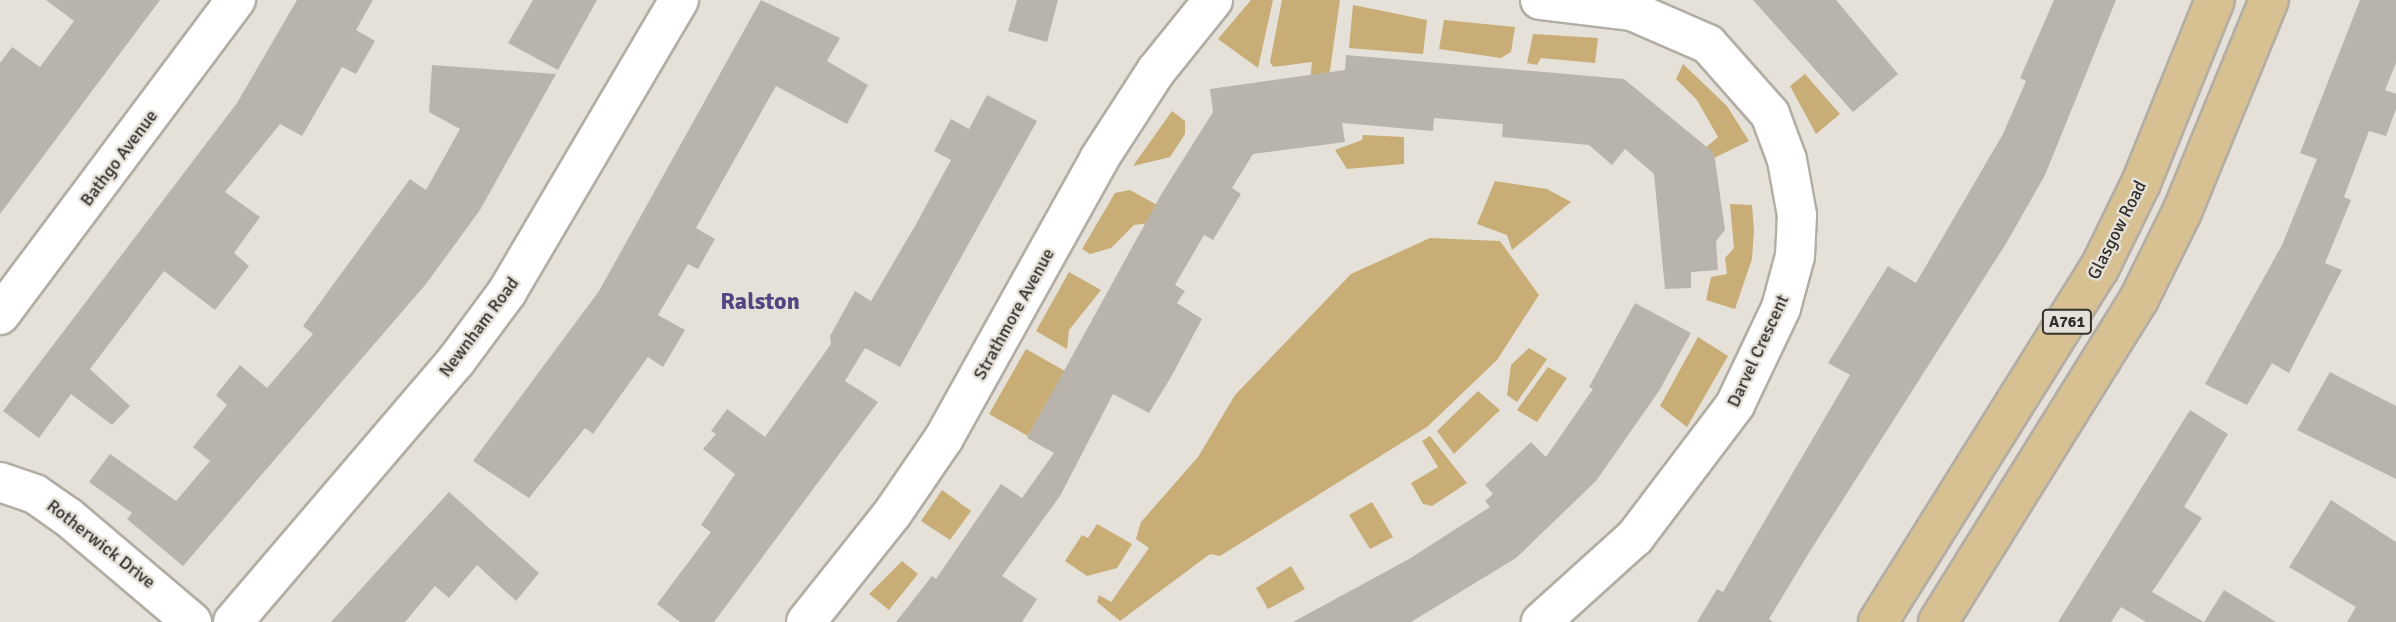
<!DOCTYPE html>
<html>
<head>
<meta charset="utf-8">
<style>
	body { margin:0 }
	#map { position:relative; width:2396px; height:622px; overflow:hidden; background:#e5e1d8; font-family:Signika,sans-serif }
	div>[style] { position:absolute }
	.green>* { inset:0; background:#c8ad77 }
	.building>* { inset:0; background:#b8b4ac }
	.roads { filter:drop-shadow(2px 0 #b2ada5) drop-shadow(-2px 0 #b2ada5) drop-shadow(0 2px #b2ada5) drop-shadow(0 -2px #b2ada5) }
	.street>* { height:38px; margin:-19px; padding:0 19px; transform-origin:19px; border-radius:19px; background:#fff }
	.primary>* { height:38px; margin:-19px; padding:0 19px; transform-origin:19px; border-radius:19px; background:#d7c092 }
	span { translate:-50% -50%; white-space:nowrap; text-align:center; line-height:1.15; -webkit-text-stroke:5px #e5e1d8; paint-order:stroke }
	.shield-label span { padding:2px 5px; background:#e5e1d8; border:2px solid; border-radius:5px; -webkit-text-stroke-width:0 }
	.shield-label { font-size:16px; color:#32302d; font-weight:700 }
	.street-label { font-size:18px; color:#32302d }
	.district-label { font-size:24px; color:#544582; font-weight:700 }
</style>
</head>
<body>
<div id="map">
	<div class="green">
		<div style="clip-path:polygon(1251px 0,1273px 0,1258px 68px,1218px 39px)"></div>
		<div style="clip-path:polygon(1282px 0,1340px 0,1325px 105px,1310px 81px,1312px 62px,1273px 67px,1270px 62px)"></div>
		<div style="clip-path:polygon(1353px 5px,1427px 20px,1423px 54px,1349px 48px)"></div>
		<div style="clip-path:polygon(1444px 20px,1515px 27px,1511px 52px,1501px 58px,1439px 49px)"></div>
		<div style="clip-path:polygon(1533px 34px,1598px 38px,1595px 63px,1541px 58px,1537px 65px,1527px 63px)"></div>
		<div style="clip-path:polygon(1683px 64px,1727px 106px,1749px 141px,1712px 159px,1704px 149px,1718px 137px,1697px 100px,1676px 79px)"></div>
		<div style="clip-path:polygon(1805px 74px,1840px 114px,1816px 134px,1790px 86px)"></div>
		<div style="clip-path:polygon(1172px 111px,1185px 121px,1185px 134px,1170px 157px,1133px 166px)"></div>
		<div style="clip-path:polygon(1363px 135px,1404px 137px,1404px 164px,1347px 169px,1335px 150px,1362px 140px)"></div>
		<div style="clip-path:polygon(1495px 181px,1547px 189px,1571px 202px,1512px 250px,1507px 235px,1477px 224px)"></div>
		<div style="clip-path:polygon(1130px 190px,1170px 212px,1165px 221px,1134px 225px,1111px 248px,1090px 254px,1082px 249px,1115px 193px)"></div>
		<div style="clip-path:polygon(1730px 204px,1752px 205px,1754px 230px,1752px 259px,1735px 309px,1706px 300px,1711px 277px,1727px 274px,1725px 258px,1734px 248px)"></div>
		<div style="clip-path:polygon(1430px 238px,1500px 241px,1539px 295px,1497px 360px,1427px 427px,1220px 556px,1210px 554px,1120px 621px,1097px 602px,1099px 595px,1111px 602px,1149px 548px,1136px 539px,1141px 522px,1198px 457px,1235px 395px,1351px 274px)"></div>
		<div style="clip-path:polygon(1069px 272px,1101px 290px,1069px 330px,1067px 349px,1036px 331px)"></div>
		<div style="clip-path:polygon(1698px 337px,1728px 356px,1687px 427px,1660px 406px)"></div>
		<div style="clip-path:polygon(1529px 348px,1547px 359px,1517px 402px,1507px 395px,1511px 365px)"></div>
		<div style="clip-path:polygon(1026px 349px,1065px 371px,1028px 436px,989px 414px)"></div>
		<div style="clip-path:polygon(1548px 367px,1567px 378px,1537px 422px,1517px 410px)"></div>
		<div style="clip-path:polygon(1478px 391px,1500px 410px,1454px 454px,1437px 431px)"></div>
		<div style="clip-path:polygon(1430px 436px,1467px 483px,1432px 506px,1423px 504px,1411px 483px,1438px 467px,1422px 441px)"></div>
		<div style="clip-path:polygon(942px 490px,971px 511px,950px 540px,921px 521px)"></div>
		<div style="clip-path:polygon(1372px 502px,1393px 537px,1370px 549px,1349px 515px)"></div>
		<div style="clip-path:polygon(1097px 524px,1132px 544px,1117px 568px,1087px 576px,1065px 561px,1082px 535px,1088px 538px)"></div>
		<div style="clip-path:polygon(902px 561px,918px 574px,889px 610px,869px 594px)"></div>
		<div style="clip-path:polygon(1291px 566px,1305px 589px,1268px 609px,1256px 588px)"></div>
	</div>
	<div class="building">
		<div style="clip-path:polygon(46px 0,160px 0,0 214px,0 63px,12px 47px,40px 67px,74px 21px)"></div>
		<div style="clip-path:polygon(297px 0,373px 0,356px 30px,375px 41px,356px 74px,342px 67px,302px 136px,280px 124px,225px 192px,260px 217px,234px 253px,249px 266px,215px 310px,164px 271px,90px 369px,130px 406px,112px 425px,71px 394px,39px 438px,3px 411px,237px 103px)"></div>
		<div style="clip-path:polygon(533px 0,597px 0,558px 70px,508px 43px)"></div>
		<div style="clip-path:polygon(761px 0,840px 38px,827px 61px,868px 85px,847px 124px,776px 86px,696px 228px,715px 239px,698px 269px,688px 264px,658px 315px,685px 330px,663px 367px,648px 357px,593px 434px,585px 428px,529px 498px,473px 461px,599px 291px)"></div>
		<div style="clip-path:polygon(1017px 0,1058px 0,1047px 42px,1008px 31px)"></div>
		<div style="clip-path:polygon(1753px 0,1836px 0,1898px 74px,1853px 112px)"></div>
		<div style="clip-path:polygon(2054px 0,2116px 0,2045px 175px,2007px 242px,1807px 556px,1769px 619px,1773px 622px,1697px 622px,1717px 589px,1723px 592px,1850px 375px,1828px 363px,1888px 266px,1916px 283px,2003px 134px,2026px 81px,2020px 78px)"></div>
		<div style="clip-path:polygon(2360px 0,2396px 0,2396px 63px,2385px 90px,2396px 94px,2396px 109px,2386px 136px,2369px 131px,2344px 197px,2351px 200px,2325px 263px,2342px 270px,2289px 373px,2272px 363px,2247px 405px,2205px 384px,2282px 245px,2317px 159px,2300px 153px)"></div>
		<div style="clip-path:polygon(1346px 55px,1624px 79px,1714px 153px,1725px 230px,1716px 241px,1718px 270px,1691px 272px,1691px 288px,1665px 289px,1654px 174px,1625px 149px,1612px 165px,1589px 145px,1502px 137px,1503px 124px,1434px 118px,1433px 131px,1342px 123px,1345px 142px,1253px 154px,1232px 188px,1241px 194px,1213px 240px,1204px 235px,1175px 285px,1185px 291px,1177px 303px,1202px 319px,1171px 377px,1149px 413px,1113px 394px,1060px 496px,1002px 576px,1037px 599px,1022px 622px,896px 622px,932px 576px,936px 579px,1001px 484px,1022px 498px,1054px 453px,1027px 438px,1162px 193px,1213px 112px,1210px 89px,1345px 70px)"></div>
		<div style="clip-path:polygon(432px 65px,556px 74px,480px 210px,426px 284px,183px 566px,127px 519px,132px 513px,89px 482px,110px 454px,176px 501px,210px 461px,193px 447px,227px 405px,216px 395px,240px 365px,267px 388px,313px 334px,303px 326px,410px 179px,426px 190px,460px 129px,429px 112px)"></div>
		<div style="clip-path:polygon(987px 95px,1037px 121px,900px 367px,865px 348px,845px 381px,878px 402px,714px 622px,680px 622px,657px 604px,711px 532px,701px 525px,735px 474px,703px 449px,716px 434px,711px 431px,727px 409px,765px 437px,831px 344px,830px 336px,855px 291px,871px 301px,915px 226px,951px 160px,934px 151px,951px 119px,969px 129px)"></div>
		<div style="clip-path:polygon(1635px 303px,1691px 333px,1659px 391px,1596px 481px,1516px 558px,1411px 622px,1293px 622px,1409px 559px,1490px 507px,1485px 501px,1493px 494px,1485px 485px,1531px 442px,1546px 457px,1593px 389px,1589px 387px)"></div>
		<div style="clip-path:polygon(2330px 372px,2396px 406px,2396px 479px,2297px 430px)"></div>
		<div style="clip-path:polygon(2190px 410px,2228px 434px,2184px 507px,2202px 518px,2152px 592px,2204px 622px,2224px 590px,2276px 622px,2146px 622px,2121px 607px,2111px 622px,2058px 622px)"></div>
		<div style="clip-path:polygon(449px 492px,539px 573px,516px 601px,477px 565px,449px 598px,435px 586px,405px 622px,331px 622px)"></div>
		<div style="clip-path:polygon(2331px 500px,2396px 542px,2396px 622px,2347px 622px,2356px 607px,2289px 567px)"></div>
	</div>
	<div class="roads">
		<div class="street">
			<div style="left:1540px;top:0;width:93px;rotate:6.8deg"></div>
			<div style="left:1632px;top:11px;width:83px;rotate:23.5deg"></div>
			<div style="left:1708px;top:44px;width:94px;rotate:48.5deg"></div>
			<div style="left:1770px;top:114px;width:49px;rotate:69.7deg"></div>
			<div style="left:1787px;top:160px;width:56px;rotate:79.7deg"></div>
			<div style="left:1797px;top:215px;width:41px;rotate:92.8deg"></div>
			<div style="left:1795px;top:256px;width:54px;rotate:105.1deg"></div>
			<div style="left:1781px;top:308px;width:107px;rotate:115.4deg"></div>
			<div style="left:1735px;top:405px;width:166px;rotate:127.1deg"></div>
			<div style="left:1635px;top:537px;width:127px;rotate:137.9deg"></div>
			<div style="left:0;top:315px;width:394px;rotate:-53.2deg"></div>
			<div style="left:0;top:482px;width:37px;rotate:19deg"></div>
			<div style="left:35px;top:494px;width:39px;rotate:35deg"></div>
			<div style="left:67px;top:516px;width:164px;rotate:40.3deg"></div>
			<div style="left:233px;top:622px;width:343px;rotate:-49.5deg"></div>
			<div style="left:456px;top:361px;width:86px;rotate:-53.5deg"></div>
			<div style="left:507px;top:292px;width:339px;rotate:-59.5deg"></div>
			<div style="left:806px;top:622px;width:138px;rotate:-51.5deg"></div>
			<div style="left:892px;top:514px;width:92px;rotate:-55.6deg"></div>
			<div style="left:944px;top:438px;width:319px;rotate:-60.9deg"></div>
			<div style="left:1099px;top:159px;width:105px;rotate:-57.1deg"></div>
			<div style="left:1156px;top:71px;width:91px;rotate:-51.2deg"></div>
		</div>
		<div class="primary">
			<div style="left:1878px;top:622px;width:416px;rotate:-58deg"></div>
			<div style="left:2099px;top:269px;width:96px;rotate:-64deg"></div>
			<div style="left:2141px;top:183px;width:197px;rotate:-68deg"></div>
			<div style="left:1938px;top:622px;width:380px;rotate:-58.1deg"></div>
			<div style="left:2139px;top:299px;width:97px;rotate:-63.7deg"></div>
			<div style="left:2182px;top:212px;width:229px;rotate:-67.7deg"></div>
		</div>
	</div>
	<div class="shield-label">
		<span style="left:2067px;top:322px">A761</span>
	</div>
	<div class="street-label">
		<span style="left:119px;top:158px;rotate:-53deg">Bathgo Avenue</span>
		<span style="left:2117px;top:230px;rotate:-63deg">Glasgow Road</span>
		<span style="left:1014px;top:314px;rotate:-61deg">Strathmore Avenue</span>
		<span style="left:479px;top:327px;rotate:-53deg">Newnham Road</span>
		<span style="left:1758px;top:351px;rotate:-65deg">Darvel Crescent</span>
		<span style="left:101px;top:544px;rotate:38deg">Rotherwick Drive</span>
	</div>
	<div class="district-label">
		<span style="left:760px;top:302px">Ralston</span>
	</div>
</div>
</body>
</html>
